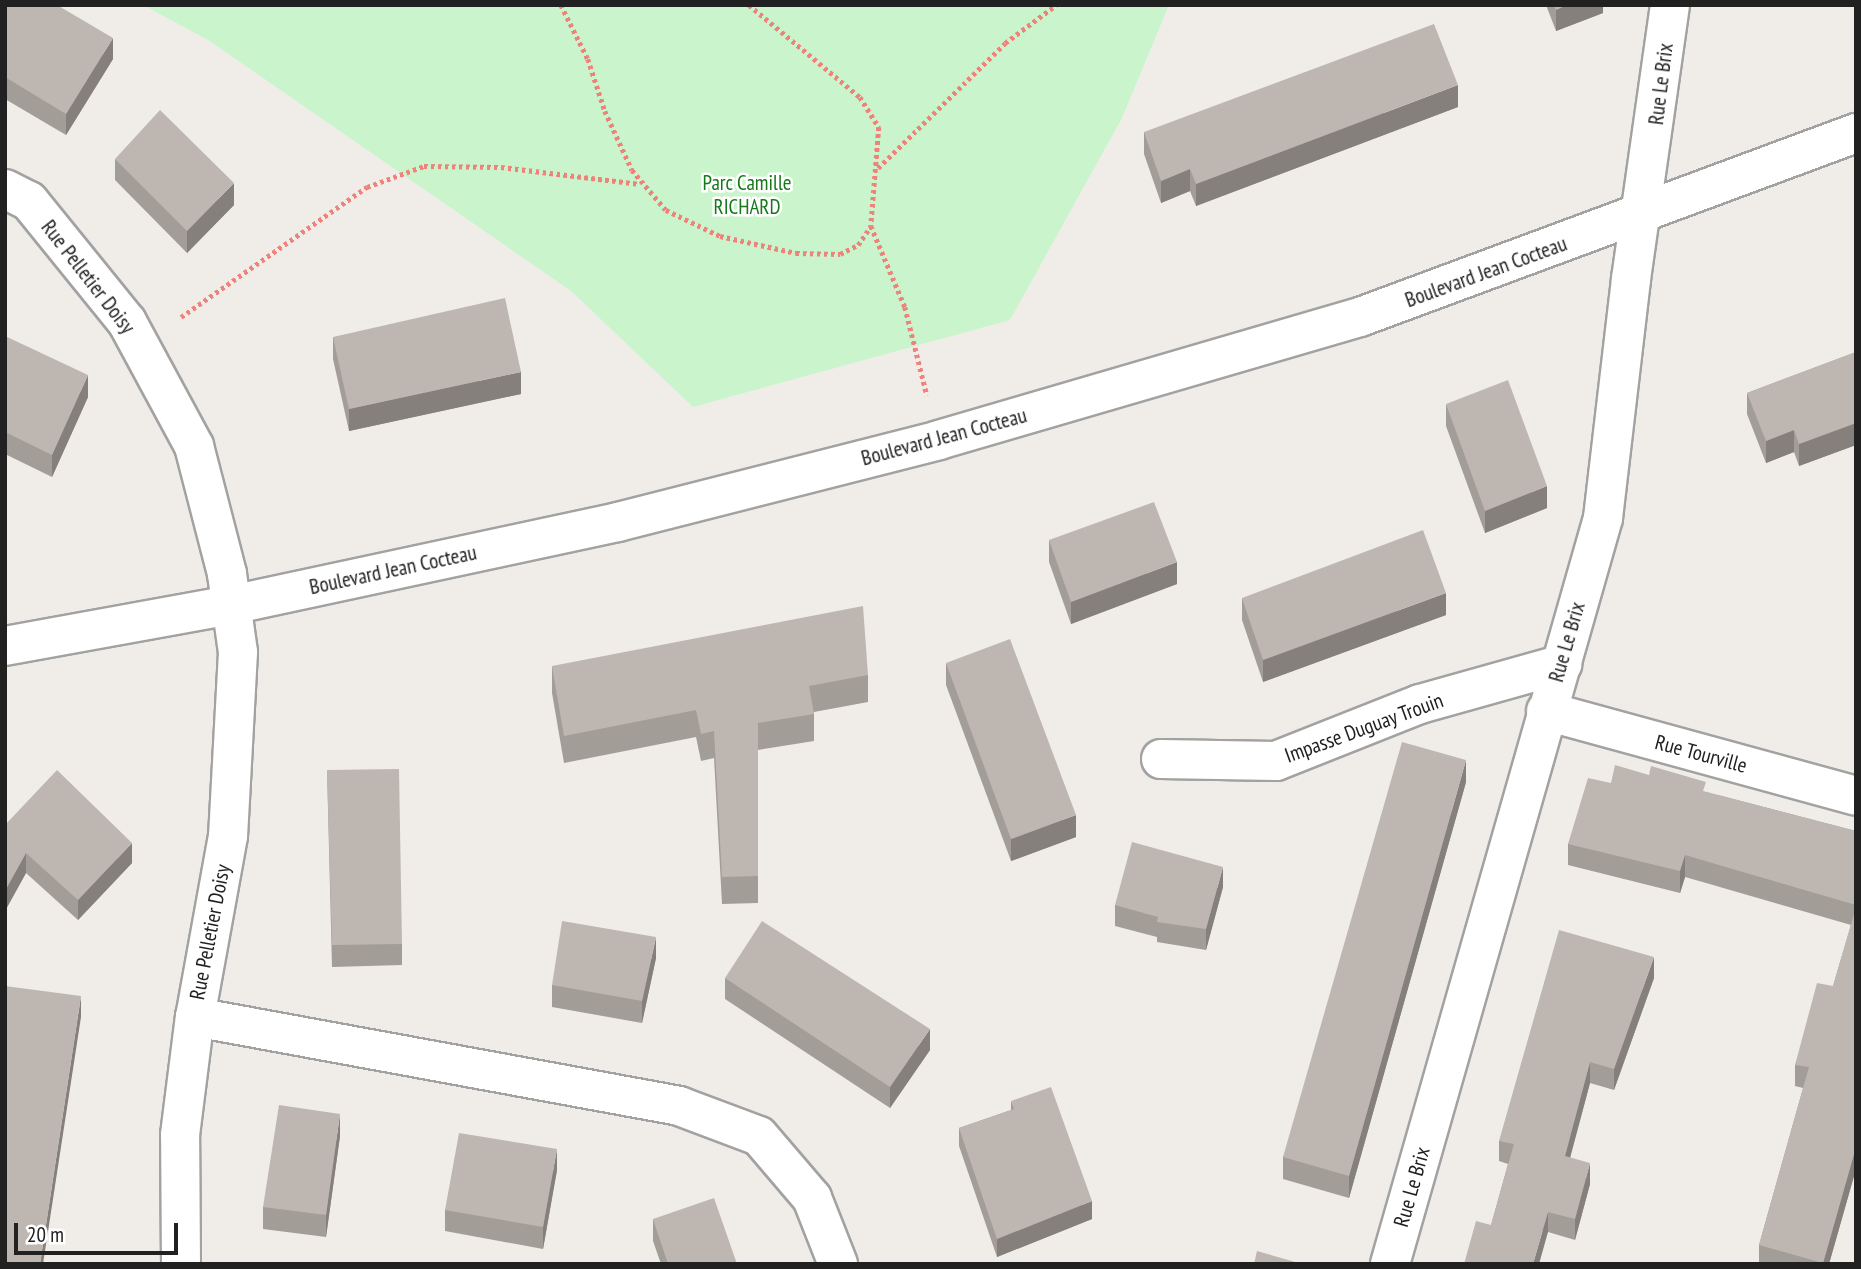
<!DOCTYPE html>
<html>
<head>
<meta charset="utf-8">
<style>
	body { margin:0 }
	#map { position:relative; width:1861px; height:1269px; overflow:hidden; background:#f0ede8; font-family:"PT Sans Narrow",sans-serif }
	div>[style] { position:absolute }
	.park>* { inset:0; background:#caf5cc }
	.path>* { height:4.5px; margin-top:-2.25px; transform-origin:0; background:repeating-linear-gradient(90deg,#ee837c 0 3.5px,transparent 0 7px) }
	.roads { filter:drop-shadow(2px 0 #a2a2a2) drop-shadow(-2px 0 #a2a2a2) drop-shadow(0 2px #a2a2a2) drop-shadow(0 -2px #a2a2a2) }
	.minor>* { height:38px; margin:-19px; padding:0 19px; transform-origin:19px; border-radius:19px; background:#fff }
	.wall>* { inset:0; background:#a39d98 }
	.shaded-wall>* { inset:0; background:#85807c }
	.building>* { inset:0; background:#beb7b1 }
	span { translate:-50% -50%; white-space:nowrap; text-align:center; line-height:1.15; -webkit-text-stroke:5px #fff; paint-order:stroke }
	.street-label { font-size:21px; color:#212121 }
	.park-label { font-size:21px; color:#16781a }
	.frame { position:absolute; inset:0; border:7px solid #212121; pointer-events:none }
	.scale { position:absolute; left:14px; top:1223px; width:164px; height:32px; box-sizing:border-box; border:4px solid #212121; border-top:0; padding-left:9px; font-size:21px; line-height:24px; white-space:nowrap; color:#212121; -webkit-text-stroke:5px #fff; paint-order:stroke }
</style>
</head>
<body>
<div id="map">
	<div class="park">
		<div style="clip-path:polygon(143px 5px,1169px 5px,1122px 118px,1010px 320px,693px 407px,571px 291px,208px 40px)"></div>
	</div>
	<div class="path">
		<div style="left:561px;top:5px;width:60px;rotate:63.4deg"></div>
		<div style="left:588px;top:59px;width:55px;rotate:71.9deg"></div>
		<div style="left:605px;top:111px;width:65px;rotate:65.4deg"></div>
		<div style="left:632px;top:170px;width:52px;rotate:49.6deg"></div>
		<div style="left:666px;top:210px;width:60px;rotate:25.7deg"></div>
		<div style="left:720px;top:236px;width:78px;rotate:12.6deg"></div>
		<div style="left:796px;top:253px;width:44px;rotate:1.3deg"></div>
		<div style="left:840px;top:254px;width:20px;rotate:-27deg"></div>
		<div style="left:858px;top:245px;width:23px;rotate:-56deg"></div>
		<div style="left:749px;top:5px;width:144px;rotate:39.7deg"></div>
		<div style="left:860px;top:97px;width:36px;rotate:58deg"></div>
		<div style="left:879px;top:127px;width:99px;rotate:94.6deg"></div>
		<div style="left:871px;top:226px;width:88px;rotate:67.2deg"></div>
		<div style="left:905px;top:307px;width:91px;rotate:76deg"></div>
		<div style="left:878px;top:168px;width:178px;rotate:-44.5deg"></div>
		<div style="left:1005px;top:43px;width:64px;rotate:-36.7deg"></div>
		<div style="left:181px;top:317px;width:227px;rotate:-35deg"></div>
		<div style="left:367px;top:187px;width:61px;rotate:-20.2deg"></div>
		<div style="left:424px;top:166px;width:77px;rotate:0.7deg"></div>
		<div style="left:501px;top:167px;width:140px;rotate:7deg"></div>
	</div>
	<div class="roads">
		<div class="minor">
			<div style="left:5px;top:189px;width:27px;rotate:27deg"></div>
			<div style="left:29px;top:201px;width:156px;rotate:51deg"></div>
			<div style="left:127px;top:322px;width:141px;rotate:61.6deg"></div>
			<div style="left:194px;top:446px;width:132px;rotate:75.5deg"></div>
			<div style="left:227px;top:574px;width:79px;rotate:82deg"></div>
			<div style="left:238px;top:652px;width:184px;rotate:93.1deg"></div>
			<div style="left:228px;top:836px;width:184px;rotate:100.3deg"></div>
			<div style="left:195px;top:1017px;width:492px;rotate:10.4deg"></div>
			<div style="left:679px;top:1106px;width:85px;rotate:20.6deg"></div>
			<div style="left:759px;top:1136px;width:82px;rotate:49.5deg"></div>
			<div style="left:812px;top:1198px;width:71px;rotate:68.5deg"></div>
			<div style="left:5px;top:646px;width:230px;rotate:-10.3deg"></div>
			<div style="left:231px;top:605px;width:396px;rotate:-12.1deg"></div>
			<div style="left:618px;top:522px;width:331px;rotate:-14.3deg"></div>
			<div style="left:939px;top:440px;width:439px;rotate:-16.3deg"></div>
			<div style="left:1360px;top:317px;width:529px;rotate:-20.35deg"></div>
			<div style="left:1546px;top:711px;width:321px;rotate:15.3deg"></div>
			<div style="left:1161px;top:759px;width:115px;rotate:1deg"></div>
			<div style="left:1276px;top:761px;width:155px;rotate:-21.6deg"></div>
			<div style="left:1420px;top:704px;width:148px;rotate:-15.7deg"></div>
			<div style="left:181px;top:1264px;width:129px;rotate:-90.4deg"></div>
			<div style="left:180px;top:1135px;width:119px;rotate:-82.8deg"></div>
			<div style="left:1390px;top:1264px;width:776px;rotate:-74.06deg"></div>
			<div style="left:1603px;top:518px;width:241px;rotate:-83.3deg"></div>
			<div style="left:1631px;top:279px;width:277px;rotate:-81.9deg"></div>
		</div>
	</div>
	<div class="wall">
		<div style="clip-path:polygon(5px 5px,113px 59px,66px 135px,5px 99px)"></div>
		<div style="clip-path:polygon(1546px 5px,1603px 5px,1603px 13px,1556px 31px)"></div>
		<div style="clip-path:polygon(1458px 107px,1196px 206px,1190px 191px,1161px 203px,1144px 154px,1144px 132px)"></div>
		<div style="clip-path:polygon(115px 159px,234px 205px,187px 253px,115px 180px)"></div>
		<div style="clip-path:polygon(5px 336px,88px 397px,52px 477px,5px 454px)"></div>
		<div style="clip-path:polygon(333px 337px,521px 394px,349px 431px,333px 359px)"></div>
		<div style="clip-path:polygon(1856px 352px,1856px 445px,1799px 466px,1794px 452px,1766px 463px,1747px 414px,1747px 393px)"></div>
		<div style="clip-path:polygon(1446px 404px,1547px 508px,1485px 533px,1446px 426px)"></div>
		<div style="clip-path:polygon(1049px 540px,1177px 584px,1071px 624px,1049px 562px)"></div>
		<div style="clip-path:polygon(1242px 598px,1446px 615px,1263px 682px,1242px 620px)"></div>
		<div style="clip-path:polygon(946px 663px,1076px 837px,1011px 861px,946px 685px)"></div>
		<div style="clip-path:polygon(552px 666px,868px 675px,868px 702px,814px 712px,814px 741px,758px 750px,758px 903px,722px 904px,714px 758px,701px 761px,696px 737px,564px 763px,552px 693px)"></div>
		<div style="clip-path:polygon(327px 770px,402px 944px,402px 965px,332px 967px)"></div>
		<div style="clip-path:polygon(1466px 782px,1349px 1198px,1283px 1179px,1283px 1157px)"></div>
		<div style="clip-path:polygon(1611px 783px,1706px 792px,1856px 831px,1856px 1169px,1829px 1264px,1759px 1264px,1759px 1245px,1803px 1088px,1795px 1086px,1795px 1065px,1833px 986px,1851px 925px,1685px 877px,1680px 893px,1568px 865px,1568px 844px)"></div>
		<div style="clip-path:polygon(5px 825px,132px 863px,78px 920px,26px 873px,5px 911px)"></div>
		<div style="clip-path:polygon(1223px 887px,1206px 950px,1157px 942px,1157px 937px,1115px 926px,1115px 905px)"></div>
		<div style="clip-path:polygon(656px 958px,642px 1023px,552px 1007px,552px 985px)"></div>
		<div style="clip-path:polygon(725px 978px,930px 1050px,890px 1108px,725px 999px)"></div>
		<div style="clip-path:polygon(1654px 978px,1614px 1090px,1590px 1083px,1570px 1157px,1590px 1184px,1575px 1240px,1548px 1232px,1491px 1225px,1508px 1164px,1499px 1161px,1499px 1141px)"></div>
		<div style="clip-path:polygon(1011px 1101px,1092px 1219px,997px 1257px,959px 1146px,959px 1128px,1011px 1110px)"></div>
		<div style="clip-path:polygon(340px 1136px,326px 1237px,263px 1229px,263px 1207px)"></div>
		<div style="clip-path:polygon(557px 1170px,543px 1249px,445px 1231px,445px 1210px)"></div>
		<div style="clip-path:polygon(653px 1219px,737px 1264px,661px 1264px,653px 1241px)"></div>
	</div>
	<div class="shaded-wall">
		<div style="clip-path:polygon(1567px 5px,1603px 5px,1603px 13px,1556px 31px,1556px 10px)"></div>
		<div style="clip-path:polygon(113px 38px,113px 59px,66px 135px,66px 114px)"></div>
		<div style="clip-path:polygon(1458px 85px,1458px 107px,1196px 206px,1196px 184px)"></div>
		<div style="clip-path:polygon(1190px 169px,1190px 191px,1161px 203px,1161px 181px)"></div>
		<div style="clip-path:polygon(234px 183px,234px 205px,187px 253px,187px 231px)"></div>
		<div style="clip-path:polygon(521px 372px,521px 394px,349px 431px,349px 409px)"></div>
		<div style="clip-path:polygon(88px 375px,88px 397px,52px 477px,52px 455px)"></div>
		<div style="clip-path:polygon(1856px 423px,1856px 445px,1799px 466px,1799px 444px)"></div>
		<div style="clip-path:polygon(1794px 430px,1794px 452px,1766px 463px,1766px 441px)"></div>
		<div style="clip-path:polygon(1547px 486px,1547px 508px,1485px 533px,1485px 511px)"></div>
		<div style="clip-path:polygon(1177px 562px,1177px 584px,1071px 624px,1071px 602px)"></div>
		<div style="clip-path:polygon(1446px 593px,1446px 615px,1263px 682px,1263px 660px)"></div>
		<div style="clip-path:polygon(1466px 760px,1466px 782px,1349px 1198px,1349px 1176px)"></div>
		<div style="clip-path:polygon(1076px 815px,1076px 837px,1011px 861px,1011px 839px)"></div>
		<div style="clip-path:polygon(132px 843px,132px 863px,78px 920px,78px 900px)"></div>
		<div style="clip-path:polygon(26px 853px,26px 873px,5px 911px,5px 891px)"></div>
		<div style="clip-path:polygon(1685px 855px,1685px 877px,1680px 893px,1680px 871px)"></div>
		<div style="clip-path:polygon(1223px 867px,1223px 887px,1206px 950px,1206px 929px)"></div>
		<div style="clip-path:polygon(656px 937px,656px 958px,642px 1023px,642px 1001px)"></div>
		<div style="clip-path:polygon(1654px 957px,1654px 978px,1614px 1090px,1614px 1069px)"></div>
		<div style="clip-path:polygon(81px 996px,81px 1017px,43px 1264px,40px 1264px)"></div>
		<div style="clip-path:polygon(930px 1029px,930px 1050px,890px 1108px,890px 1087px)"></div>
		<div style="clip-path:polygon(1590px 1062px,1590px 1083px,1565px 1177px,1565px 1156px)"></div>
		<div style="clip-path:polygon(340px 1114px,340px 1136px,326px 1237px,326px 1215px)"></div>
		<div style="clip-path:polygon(1856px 1147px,1856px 1169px,1829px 1264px,1823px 1264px)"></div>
		<div style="clip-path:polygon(557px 1149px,557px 1170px,543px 1249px,543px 1227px)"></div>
		<div style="clip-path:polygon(1590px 1163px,1590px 1184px,1575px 1240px,1575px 1219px)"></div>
		<div style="clip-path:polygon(1092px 1201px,1092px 1219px,997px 1257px,997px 1239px)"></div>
		<div style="clip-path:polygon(1548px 1212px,1548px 1232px,1539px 1264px,1533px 1264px)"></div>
	</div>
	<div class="building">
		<div style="clip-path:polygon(5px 5px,57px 5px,113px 38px,66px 114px,5px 77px)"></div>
		<div style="clip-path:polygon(1554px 5px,1567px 5px,1556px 10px)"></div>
		<div style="clip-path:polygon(1434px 24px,1458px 85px,1196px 184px,1190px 169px,1161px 181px,1144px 132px)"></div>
		<div style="clip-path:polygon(160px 110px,234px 183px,187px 231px,115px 159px)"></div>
		<div style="clip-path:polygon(505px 298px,521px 372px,349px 409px,333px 337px)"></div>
		<div style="clip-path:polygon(5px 336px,88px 375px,52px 455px,5px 432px)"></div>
		<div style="clip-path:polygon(1856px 352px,1856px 423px,1799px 444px,1794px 430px,1766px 441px,1747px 393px)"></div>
		<div style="clip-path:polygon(1508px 380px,1547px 486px,1485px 511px,1446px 404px)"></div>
		<div style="clip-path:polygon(1154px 502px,1177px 562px,1071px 602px,1049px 540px)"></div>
		<div style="clip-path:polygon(1423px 530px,1446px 593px,1263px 660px,1242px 598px)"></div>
		<div style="clip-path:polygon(863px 606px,868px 675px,809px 686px,814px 714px,758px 723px,758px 876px,722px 877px,714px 731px,701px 734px,696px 710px,564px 736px,552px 666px)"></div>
		<div style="clip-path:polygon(1010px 639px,1076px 815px,1011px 839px,946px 663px)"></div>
		<div style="clip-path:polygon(1402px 742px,1466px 760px,1349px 1176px,1283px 1157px)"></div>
		<div style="clip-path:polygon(1615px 765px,1649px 775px,1651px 766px,1706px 782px,1703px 791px,1856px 831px,1856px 905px,1685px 855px,1680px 871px,1568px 844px,1588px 778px,1611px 783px)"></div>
		<div style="clip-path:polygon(399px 769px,402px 944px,332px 945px,327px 770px)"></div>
		<div style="clip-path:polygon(57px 770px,132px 843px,78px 900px,26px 853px,5px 891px,5px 825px)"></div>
		<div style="clip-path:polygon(1132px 842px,1223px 867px,1206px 929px,1157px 922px,1158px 917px,1115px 905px)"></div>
		<div style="clip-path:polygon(1856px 907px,1856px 1147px,1823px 1263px,1759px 1245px,1809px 1067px,1795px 1065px,1817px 983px,1833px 986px)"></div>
		<div style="clip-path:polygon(562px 921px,656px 937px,642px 1001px,552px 985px)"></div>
		<div style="clip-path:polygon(762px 921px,930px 1029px,890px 1087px,725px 978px)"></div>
		<div style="clip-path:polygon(1559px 930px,1654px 957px,1614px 1069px,1590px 1062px,1565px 1156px,1590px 1163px,1575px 1219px,1548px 1212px,1533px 1264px,1464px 1264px,1476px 1221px,1491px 1225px,1514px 1144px,1499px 1141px)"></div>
		<div style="clip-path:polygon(5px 986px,81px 996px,40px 1264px,5px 1264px)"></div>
		<div style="clip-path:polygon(1051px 1087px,1092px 1201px,997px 1239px,959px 1128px,1014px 1109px,1011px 1101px)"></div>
		<div style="clip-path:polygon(279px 1105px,340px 1114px,326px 1215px,263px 1207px)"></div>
		<div style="clip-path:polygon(459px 1133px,557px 1149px,543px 1227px,445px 1210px)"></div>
		<div style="clip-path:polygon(714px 1198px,737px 1264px,668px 1264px,653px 1219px)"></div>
		<div style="clip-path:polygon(1257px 1251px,1302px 1264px,1254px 1264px)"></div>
	</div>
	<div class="street-label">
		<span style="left:1661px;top:84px;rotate:-83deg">Rue Le Brix</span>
		<span style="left:1486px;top:272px;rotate:-20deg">Boulevard Jean Cocteau</span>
		<span style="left:88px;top:277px;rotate:52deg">Rue Pelletier Doisy</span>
		<span style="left:944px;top:437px;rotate:-15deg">Boulevard Jean Cocteau</span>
		<span style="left:393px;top:570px;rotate:-12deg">Boulevard Jean Cocteau</span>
		<span style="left:1567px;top:642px;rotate:-74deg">Rue Le Brix</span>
		<span style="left:1364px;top:728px;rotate:-20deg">Impasse Duguay Trouin</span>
		<span style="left:1701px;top:754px;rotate:15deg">Rue Tourville</span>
		<span style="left:210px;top:932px;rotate:-79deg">Rue Pelletier Doisy</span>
		<span style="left:1412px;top:1187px;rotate:-74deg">Rue Le Brix</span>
	</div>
	<div class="park-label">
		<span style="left:747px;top:195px">Parc Camille<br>RICHARD</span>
	</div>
	<div class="frame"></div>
	<div class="scale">20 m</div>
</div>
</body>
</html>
